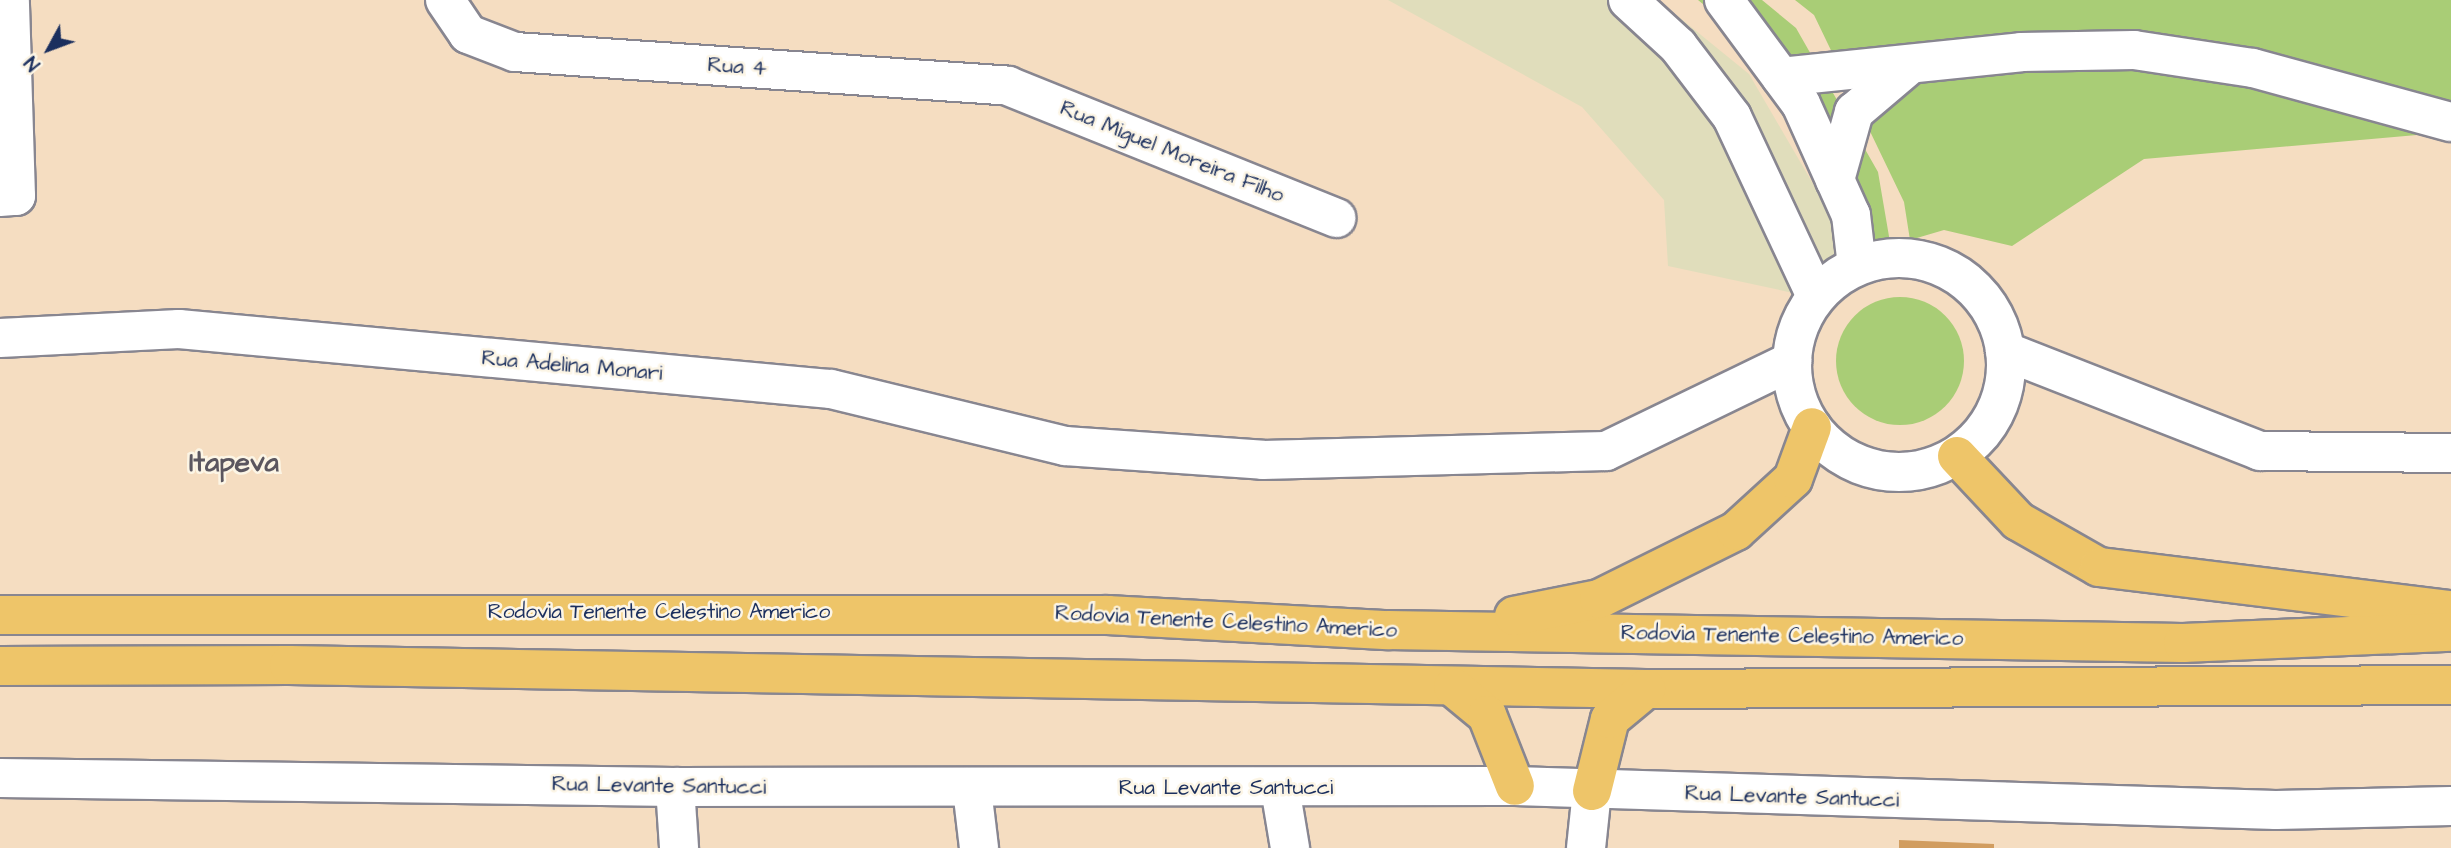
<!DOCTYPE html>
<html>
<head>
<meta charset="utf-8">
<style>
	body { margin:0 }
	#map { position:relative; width:2451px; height:848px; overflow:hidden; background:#f5ddc1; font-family:"Architects Daughter",sans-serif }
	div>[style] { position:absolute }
	.built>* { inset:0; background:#e0ddbb }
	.green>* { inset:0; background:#a9cd76 }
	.round { border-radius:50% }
	.building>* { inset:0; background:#d19d60 }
	.roads { filter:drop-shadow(2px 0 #888690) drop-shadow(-2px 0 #888690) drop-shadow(0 2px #888690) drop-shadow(0 -2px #888690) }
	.minor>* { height:38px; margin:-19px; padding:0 19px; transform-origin:19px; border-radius:19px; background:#fff }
	.minor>.ring { margin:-19px; padding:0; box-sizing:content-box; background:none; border:38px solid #fff; border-radius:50% }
	.highway>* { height:38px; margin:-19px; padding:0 19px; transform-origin:19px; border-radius:19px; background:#eec569 }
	span { translate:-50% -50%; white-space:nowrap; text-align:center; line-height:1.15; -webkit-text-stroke:5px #fcf5e5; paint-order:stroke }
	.street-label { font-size:21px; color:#1b2f5e }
	.district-label { font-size:28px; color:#5b565f; font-weight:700 }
	.north { position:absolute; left:14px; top:14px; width:70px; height:70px; -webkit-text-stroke:5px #fcf5e5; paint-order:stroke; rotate:229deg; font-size:19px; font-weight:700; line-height:28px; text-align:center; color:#1b2f5e }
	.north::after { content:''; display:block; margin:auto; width:24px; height:32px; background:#1b2f5e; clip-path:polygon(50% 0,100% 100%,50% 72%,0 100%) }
</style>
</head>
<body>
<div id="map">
	<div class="built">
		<div style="clip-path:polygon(1388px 0,1658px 0,1749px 74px,1830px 213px,1845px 283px,1826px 300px,1668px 266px,1664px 200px,1582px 107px)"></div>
	</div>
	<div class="green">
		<div style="clip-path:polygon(1698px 0,1762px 0,1796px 28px,1878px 172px,1891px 248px,1862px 266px,1768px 57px)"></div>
		<div style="clip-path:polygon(1795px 0,2451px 0,2451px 132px,2144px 159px,2012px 246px,1944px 230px,1910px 240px,1904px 202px,1814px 15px)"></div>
		<div class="round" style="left:1836px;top:297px;width:128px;height:128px"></div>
	</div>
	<div class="building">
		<div style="clip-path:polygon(1899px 840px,1994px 844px,1994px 848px,1899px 848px)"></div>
	</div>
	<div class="roads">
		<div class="minor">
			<div style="left:445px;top:0;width:41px;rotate:55.9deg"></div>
			<div style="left:468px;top:34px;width:50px;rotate:21deg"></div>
			<div style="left:515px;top:52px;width:494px;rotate:3.9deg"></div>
			<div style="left:1008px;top:86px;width:354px;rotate:21.9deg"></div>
			<div style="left:1628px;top:0;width:68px;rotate:42.6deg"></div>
			<div style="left:1678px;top:46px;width:89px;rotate:52.7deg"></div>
			<div style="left:1732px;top:117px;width:198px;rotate:64.9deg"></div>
			<div style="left:1724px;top:0;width:129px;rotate:53.5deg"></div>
			<div style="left:1801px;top:104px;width:122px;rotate:65.8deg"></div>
			<div style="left:1851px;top:215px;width:51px;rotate:83.3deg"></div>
			<div style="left:1781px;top:77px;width:241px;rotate:-5.9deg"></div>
			<div style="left:2021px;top:52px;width:113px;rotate:-1deg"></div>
			<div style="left:2134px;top:50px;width:120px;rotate:8.6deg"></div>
			<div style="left:2253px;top:68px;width:205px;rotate:15.3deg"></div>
			<div style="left:1835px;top:180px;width:71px;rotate:-74.4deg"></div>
			<div style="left:1854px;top:112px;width:70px;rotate:-40.3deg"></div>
			<div style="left:0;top:197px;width:16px;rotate:-4deg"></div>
			<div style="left:16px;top:196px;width:196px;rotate:-91.8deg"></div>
			<div class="ring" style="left:1792px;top:258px;width:176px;height:176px"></div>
			<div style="left:0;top:338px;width:179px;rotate:-2.9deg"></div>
			<div style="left:179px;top:329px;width:655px;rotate:5.26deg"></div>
			<div style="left:831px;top:389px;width:241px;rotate:13.7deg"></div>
			<div style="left:1065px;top:446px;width:198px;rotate:4deg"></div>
			<div style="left:1263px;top:460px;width:343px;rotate:-1.5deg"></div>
			<div style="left:1606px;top:451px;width:207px;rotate:-25.8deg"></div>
			<div style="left:2005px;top:351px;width:274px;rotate:21.4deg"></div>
			<div style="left:2260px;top:451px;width:191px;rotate:0.6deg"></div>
			<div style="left:0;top:778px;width:675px;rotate:0.76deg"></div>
			<div style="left:675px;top:787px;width:840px;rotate:-0.07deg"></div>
			<div style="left:1515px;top:786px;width:761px;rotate:1.81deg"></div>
			<div style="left:2276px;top:810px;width:175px;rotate:-1.3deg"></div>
			<div style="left:675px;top:787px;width:61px;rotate:86.2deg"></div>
			<div style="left:1280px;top:788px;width:61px;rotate:80.5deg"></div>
			<div style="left:972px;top:789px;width:59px;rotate:83.2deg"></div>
			<div style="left:1586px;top:848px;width:57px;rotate:-84deg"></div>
		</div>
		<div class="highway">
			<div style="left:1957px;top:456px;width:89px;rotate:46.8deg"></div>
			<div style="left:2018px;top:521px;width:93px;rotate:29.6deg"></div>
			<div style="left:2099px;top:567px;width:355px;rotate:7deg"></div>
			<div style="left:0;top:615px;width:1108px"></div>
			<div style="left:1108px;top:615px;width:280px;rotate:3.1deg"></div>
			<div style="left:1388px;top:630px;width:795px;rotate:0.94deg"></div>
			<div style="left:2183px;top:643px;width:268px;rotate:-2.4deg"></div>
			<div style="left:1514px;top:616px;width:87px;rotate:-11.3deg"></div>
			<div style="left:1599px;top:599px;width:153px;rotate:-26.4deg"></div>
			<div style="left:1736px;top:531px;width:77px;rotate:-42.4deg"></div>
			<div style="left:1793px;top:479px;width:55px;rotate:-69.9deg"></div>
			<div style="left:0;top:666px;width:289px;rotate:-0.2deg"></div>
			<div style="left:289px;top:665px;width:1357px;rotate:1.01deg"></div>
			<div style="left:1646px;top:689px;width:805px;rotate:-0.28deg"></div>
			<div style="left:1453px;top:687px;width:44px;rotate:39.5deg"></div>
			<div style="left:1487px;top:715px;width:76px;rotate:68.5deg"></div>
			<div style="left:1592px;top:791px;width:74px;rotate:-76deg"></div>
			<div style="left:1610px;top:719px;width:47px;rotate:-39.8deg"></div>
		</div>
	</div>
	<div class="street-label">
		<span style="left:737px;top:67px;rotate:4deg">Rua 4</span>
		<span style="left:1172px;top:152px;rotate:22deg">Rua Miguel Moreira Filho</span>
		<span style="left:572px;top:366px;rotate:5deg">Rua Adelina Monari</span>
		<span style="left:659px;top:612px">Rodovia Tenente Celestino Americo</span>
		<span style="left:1226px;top:622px;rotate:3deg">Rodovia Tenente Celestino Americo</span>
		<span style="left:1792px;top:636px;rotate:1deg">Rodovia Tenente Celestino Americo</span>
		<span style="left:659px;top:786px;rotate:1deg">Rua Levante Santucci</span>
		<span style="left:1226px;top:788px">Rua Levante Santucci</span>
		<span style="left:1792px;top:797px;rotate:2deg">Rua Levante Santucci</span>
	</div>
	<div class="district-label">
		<span style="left:234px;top:463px">Itapeva</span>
	</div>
	<div class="north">N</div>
</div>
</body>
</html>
